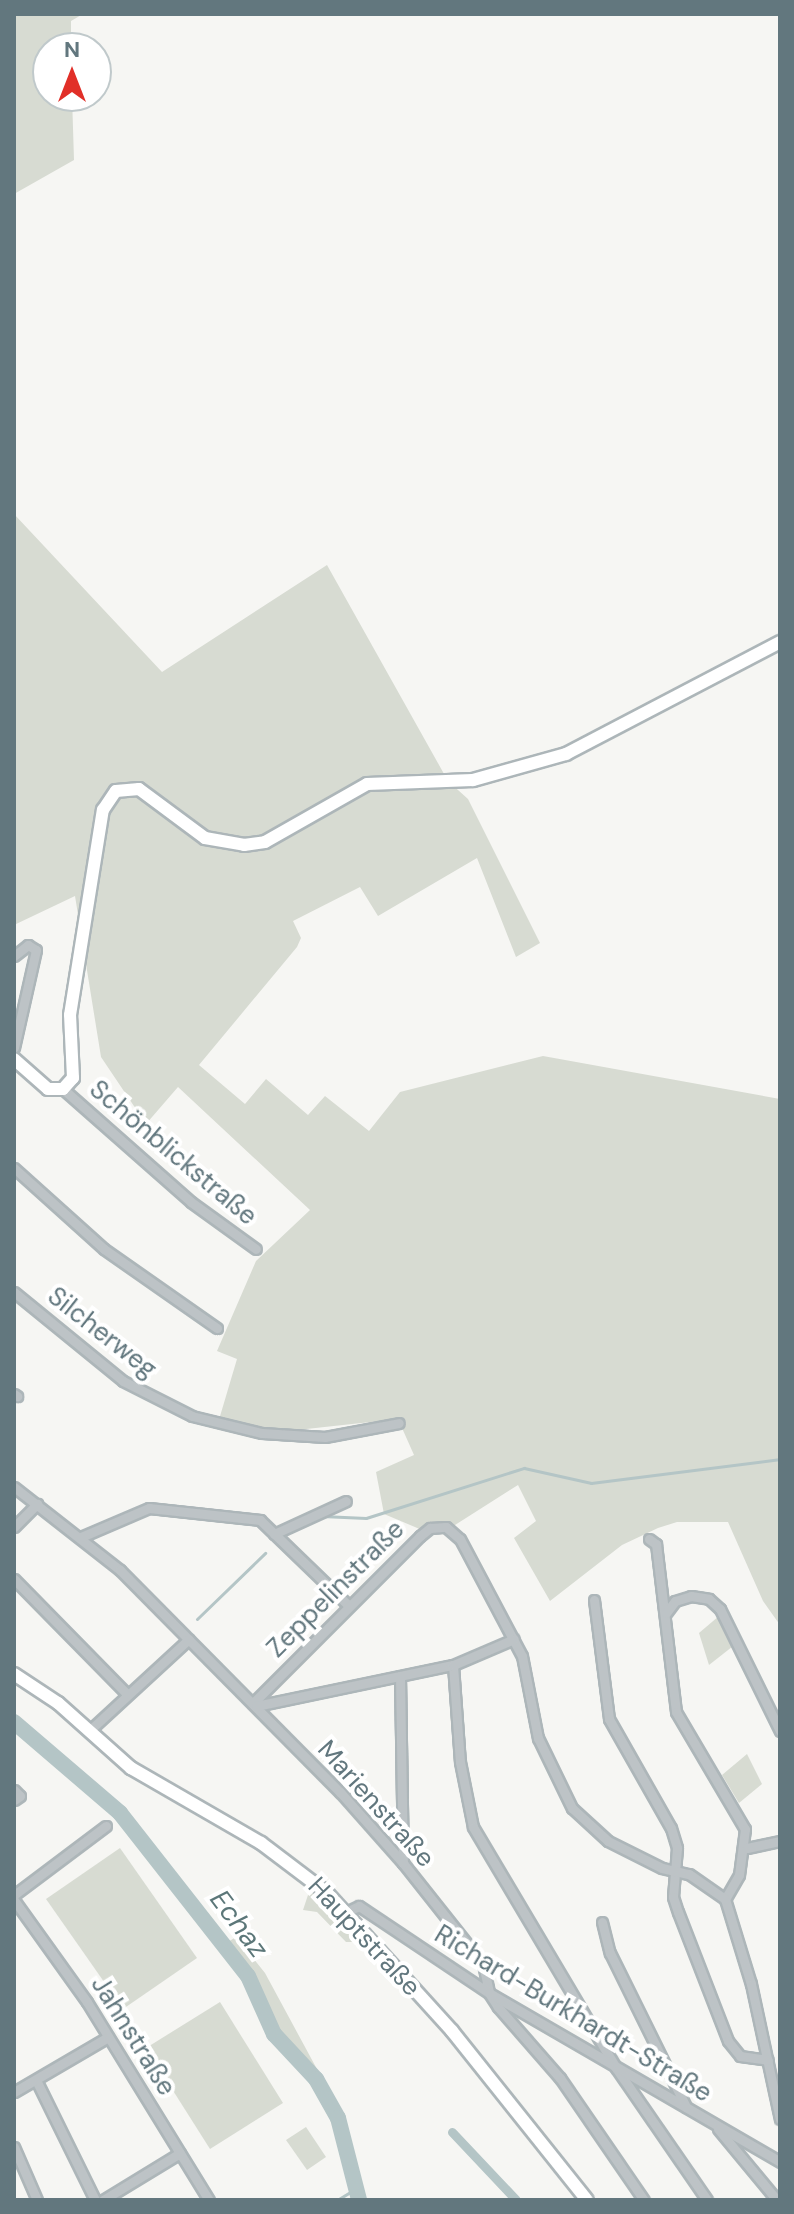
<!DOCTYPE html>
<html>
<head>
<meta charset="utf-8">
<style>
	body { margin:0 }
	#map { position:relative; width:794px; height:2214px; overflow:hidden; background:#f6f6f3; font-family:"DM Sans",sans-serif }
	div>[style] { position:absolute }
	.green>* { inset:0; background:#d7dbd2 }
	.stream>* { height:3px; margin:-1.5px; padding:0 1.5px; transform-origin:1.5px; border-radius:1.5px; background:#b4c5c6 }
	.canal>* { height:9px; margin:-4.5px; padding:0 4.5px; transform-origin:4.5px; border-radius:4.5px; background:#b4c5c6 }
	.river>* { height:16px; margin:-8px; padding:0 8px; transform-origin:8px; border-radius:8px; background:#b4c5c6 }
	.roads { filter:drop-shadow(2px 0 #adb6b9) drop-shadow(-2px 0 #adb6b9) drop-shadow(0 2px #adb6b9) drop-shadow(0 -2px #adb6b9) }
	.street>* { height:9px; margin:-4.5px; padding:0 4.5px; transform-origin:4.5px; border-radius:4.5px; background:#bdc3c6 }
	.secondary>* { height:12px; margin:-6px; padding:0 6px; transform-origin:6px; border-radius:6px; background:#fff }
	span { translate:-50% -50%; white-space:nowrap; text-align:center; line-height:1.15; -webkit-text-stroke:8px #fff; paint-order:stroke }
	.street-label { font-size:26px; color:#62777e }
	.water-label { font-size:28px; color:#5c7779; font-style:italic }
	.frame { position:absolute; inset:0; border:16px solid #62777e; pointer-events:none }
	.north { position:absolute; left:32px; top:32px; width:80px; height:80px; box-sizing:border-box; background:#fff; border:2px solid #c0c9cb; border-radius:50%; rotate:0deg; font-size:22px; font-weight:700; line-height:32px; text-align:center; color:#62777e }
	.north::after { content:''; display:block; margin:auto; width:28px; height:36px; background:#e12f28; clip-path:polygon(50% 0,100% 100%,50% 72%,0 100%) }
</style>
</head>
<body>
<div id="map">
	<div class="green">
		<div style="clip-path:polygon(14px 14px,83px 14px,71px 21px,71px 48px,48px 48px,48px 96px,72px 96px,74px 160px,14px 194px)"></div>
		<div style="clip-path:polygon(14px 514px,162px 672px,327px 565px,448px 781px,468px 799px,540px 943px,516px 957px,477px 858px,378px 916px,360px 887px,293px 921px,301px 938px,297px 947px,199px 1065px,245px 1104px,266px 1079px,308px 1115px,325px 1096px,369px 1131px,400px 1092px,543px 1056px,780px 1099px,780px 1625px,763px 1601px,728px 1522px,677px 1522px,658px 1528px,622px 1545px,550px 1601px,514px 1538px,536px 1521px,518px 1485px,444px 1532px,422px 1530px,384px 1514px,376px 1472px,414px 1455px,398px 1419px,288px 1431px,218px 1423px,237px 1359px,217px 1351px,256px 1261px,310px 1210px,178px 1087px,146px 1124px,101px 1057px,75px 896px,14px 925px)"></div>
		<div style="clip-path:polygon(719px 1616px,737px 1643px,709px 1665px,699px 1633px)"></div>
		<div style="clip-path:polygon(747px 1754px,762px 1784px,739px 1803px,722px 1775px)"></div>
		<div style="clip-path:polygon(120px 1848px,197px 1958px,123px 2009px,46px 1899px)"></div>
		<div style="clip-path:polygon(310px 1889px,348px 1927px,354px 1942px,346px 1942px,317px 1912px,303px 1910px)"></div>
		<div style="clip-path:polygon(236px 1937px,265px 1973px,318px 2071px,316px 2079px,274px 2034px,248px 1976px,223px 1945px)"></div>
		<div style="clip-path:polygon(220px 2002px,283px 2103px,210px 2149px,146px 2048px)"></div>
		<div style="clip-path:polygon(306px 2127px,326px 2157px,307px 2170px,286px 2140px)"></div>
	</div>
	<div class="stream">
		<div style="left:322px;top:1516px;width:44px;rotate:2.6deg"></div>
		<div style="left:366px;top:1518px;width:166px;rotate:-17.6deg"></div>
		<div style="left:524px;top:1468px;width:69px;rotate:12.6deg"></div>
		<div style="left:591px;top:1483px;width:191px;rotate:-7.2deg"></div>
		<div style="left:197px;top:1619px;width:95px;rotate:-44.1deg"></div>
		<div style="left:337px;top:2200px;width:23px;rotate:-31deg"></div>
	</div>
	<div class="canal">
		<div style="left:452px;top:2132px;width:93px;rotate:46.7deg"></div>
	</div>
	<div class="river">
		<div style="left:14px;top:1722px;width:140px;rotate:40.6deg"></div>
		<div style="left:120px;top:1813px;width:207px;rotate:51.9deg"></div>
		<div style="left:248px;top:1976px;width:64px;rotate:65.9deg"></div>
		<div style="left:274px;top:2034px;width:62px;rotate:47deg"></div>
		<div style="left:316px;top:2079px;width:45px;rotate:60.6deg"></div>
		<div style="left:338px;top:2118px;width:85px;rotate:75.6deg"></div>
	</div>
	<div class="roads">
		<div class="street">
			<div style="left:14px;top:956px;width:18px;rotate:-38deg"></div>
			<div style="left:28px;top:945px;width:9px;rotate:32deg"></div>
			<div style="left:36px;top:950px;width:100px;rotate:102.7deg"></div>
			<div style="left:63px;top:1089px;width:171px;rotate:41.4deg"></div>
			<div style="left:191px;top:1202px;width:80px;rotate:35.9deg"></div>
			<div style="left:14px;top:1168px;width:121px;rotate:42deg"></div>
			<div style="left:104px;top:1249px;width:138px;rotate:35deg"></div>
			<div style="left:14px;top:1292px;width:141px;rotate:39.2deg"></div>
			<div style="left:123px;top:1381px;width:77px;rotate:26.9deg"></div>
			<div style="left:192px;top:1416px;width:72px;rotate:13.7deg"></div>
			<div style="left:262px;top:1433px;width:63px;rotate:3.6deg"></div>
			<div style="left:325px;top:1437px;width:75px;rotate:-10.7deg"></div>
			<div style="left:14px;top:1394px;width:4px;rotate:34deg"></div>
			<div style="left:14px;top:1487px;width:135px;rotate:38.1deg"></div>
			<div style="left:120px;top:1570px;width:313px;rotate:45.3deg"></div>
			<div style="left:340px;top:1792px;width:95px;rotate:48.4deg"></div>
			<div style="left:403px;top:1863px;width:129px;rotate:51.6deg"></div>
			<div style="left:483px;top:1964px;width:30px;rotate:78deg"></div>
			<div style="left:489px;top:1993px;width:17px;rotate:57deg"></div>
			<div style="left:498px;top:2007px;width:94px;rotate:48.9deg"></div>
			<div style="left:560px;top:2078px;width:148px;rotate:55.5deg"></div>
			<div style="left:14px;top:1527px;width:33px;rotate:-45deg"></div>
			<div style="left:274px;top:1534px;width:79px;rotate:-24.6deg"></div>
			<div style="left:81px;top:1537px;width:74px;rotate:-23.1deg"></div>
			<div style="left:149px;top:1508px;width:112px;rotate:6.2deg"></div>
			<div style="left:260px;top:1520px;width:122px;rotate:44deg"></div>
			<div style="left:649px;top:1539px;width:9px;rotate:36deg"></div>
			<div style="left:656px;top:1544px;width:169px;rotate:83.2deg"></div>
			<div style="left:676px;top:1712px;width:136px;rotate:59.5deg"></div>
			<div style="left:745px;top:1829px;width:46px;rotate:97.4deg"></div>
			<div style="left:739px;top:1875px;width:28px;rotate:120deg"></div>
			<div style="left:725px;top:1899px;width:89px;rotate:73deg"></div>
			<div style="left:751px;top:1984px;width:138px;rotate:77.9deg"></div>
			<div style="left:14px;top:1579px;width:161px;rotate:45.5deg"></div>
			<div style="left:594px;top:1600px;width:120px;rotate:82.8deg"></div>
			<div style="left:609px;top:1719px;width:125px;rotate:60.4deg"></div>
			<div style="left:671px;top:1828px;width:21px;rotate:73deg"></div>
			<div style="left:677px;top:1848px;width:49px;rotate:94.7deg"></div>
			<div style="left:673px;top:1897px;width:16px;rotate:72deg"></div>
			<div style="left:678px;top:1912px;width:138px;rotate:68.8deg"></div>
			<div style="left:728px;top:2041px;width:19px;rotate:51deg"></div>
			<div style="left:740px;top:2056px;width:28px;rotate:8deg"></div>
			<div style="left:666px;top:1613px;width:15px;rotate:-53deg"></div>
			<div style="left:675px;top:1601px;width:17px;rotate:-17deg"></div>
			<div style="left:691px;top:1596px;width:18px;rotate:9deg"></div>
			<div style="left:709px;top:1599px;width:15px;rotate:42deg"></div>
			<div style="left:720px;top:1609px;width:136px;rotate:63.8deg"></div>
			<div style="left:453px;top:1665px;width:97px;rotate:85.9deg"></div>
			<div style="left:460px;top:1762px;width:66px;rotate:78.7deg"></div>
			<div style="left:473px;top:1827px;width:280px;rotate:59.3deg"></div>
			<div style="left:616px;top:2068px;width:160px;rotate:55.4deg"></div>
			<div style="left:400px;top:1676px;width:187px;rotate:89.1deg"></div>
			<div style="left:253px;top:1703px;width:236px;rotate:-45deg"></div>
			<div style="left:420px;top:1536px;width:13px;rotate:-39deg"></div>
			<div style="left:430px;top:1528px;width:16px;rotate:-4deg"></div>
			<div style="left:446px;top:1527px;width:18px;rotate:41deg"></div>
			<div style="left:460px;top:1539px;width:132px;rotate:62.1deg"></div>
			<div style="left:522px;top:1656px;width:84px;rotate:79deg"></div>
			<div style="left:538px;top:1738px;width:78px;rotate:64.1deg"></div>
			<div style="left:572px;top:1808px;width:49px;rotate:42.5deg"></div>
			<div style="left:608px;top:1841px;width:60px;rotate:26.6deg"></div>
			<div style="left:662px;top:1868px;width:28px;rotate:13deg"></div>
			<div style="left:689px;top:1874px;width:44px;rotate:34.8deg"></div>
			<div style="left:256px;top:1706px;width:201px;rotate:-11.8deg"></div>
			<div style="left:453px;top:1665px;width:66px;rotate:-23.1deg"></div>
			<div style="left:90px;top:1730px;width:134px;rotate:-42.6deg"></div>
			<div style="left:14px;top:1790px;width:8px;rotate:45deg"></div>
			<div style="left:20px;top:1796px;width:7px;rotate:146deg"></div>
			<div style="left:747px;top:1848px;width:34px;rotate:-12deg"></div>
			<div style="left:14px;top:1895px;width:115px;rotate:-36.9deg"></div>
			<div style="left:14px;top:1900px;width:125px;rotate:54.4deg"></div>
			<div style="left:87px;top:2002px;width:233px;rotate:58.4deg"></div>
			<div style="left:346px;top:1912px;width:14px;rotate:-25deg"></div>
			<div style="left:359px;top:1906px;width:156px;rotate:33.8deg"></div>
			<div style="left:489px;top:1993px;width:337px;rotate:30.1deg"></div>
			<div style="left:602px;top:1922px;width:32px;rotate:76deg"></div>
			<div style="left:610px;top:1953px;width:172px;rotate:63.7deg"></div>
			<div style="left:36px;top:2080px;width:134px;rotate:63.8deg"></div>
			<div style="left:14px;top:2092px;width:109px;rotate:-30.3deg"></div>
			<div style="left:718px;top:2129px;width:92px;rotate:50.3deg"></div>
			<div style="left:14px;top:2147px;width:58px;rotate:66.5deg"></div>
			<div style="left:103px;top:2200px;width:90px;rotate:-31.4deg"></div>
		</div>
		<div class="secondary">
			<div style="left:14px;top:1059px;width:45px;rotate:41.4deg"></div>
			<div style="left:48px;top:1089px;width:15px"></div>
			<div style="left:63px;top:1089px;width:15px;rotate:-48deg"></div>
			<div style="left:73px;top:1078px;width:63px;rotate:-92.7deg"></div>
			<div style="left:70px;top:1015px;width:208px;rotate:-80.9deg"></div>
			<div style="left:103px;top:810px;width:23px;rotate:-56deg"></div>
			<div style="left:116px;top:791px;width:23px;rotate:-5deg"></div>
			<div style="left:139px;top:789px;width:82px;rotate:36.6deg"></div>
			<div style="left:205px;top:838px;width:40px;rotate:10deg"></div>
			<div style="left:244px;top:845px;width:21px;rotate:-8deg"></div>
			<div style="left:265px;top:842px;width:117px;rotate:-29.6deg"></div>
			<div style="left:367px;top:784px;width:106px;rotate:-2.2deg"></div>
			<div style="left:473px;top:780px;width:97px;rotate:-15.6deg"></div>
			<div style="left:566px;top:754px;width:242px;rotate:-27.6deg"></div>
			<div style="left:14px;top:1674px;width:53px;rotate:33.4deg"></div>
			<div style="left:58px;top:1703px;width:98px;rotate:41.7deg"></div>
			<div style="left:131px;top:1768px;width:150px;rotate:30deg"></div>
			<div style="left:261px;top:1843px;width:83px;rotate:37.1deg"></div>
			<div style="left:327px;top:1893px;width:186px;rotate:47.8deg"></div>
			<div style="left:452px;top:2031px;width:216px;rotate:51.4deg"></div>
		</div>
	</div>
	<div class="street-label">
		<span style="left:173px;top:1153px;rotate:40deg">Schönblickstraße</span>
		<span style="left:102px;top:1333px;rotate:38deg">Silcherweg</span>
		<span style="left:336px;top:1589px;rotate:-45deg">Zeppelinstraße</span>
		<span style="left:376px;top:1804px;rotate:48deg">Marienstraße</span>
		<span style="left:364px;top:1937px;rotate:47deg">Hauptstraße</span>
		<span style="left:573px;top:2014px;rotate:31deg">Richard-Burkhardt-Straße</span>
		<span style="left:133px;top:2036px;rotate:58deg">Jahnstraße</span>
	</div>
	<div class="water-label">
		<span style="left:239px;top:1924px;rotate:53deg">Echaz</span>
	</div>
	<div class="frame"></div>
	<div class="north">N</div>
</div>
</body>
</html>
